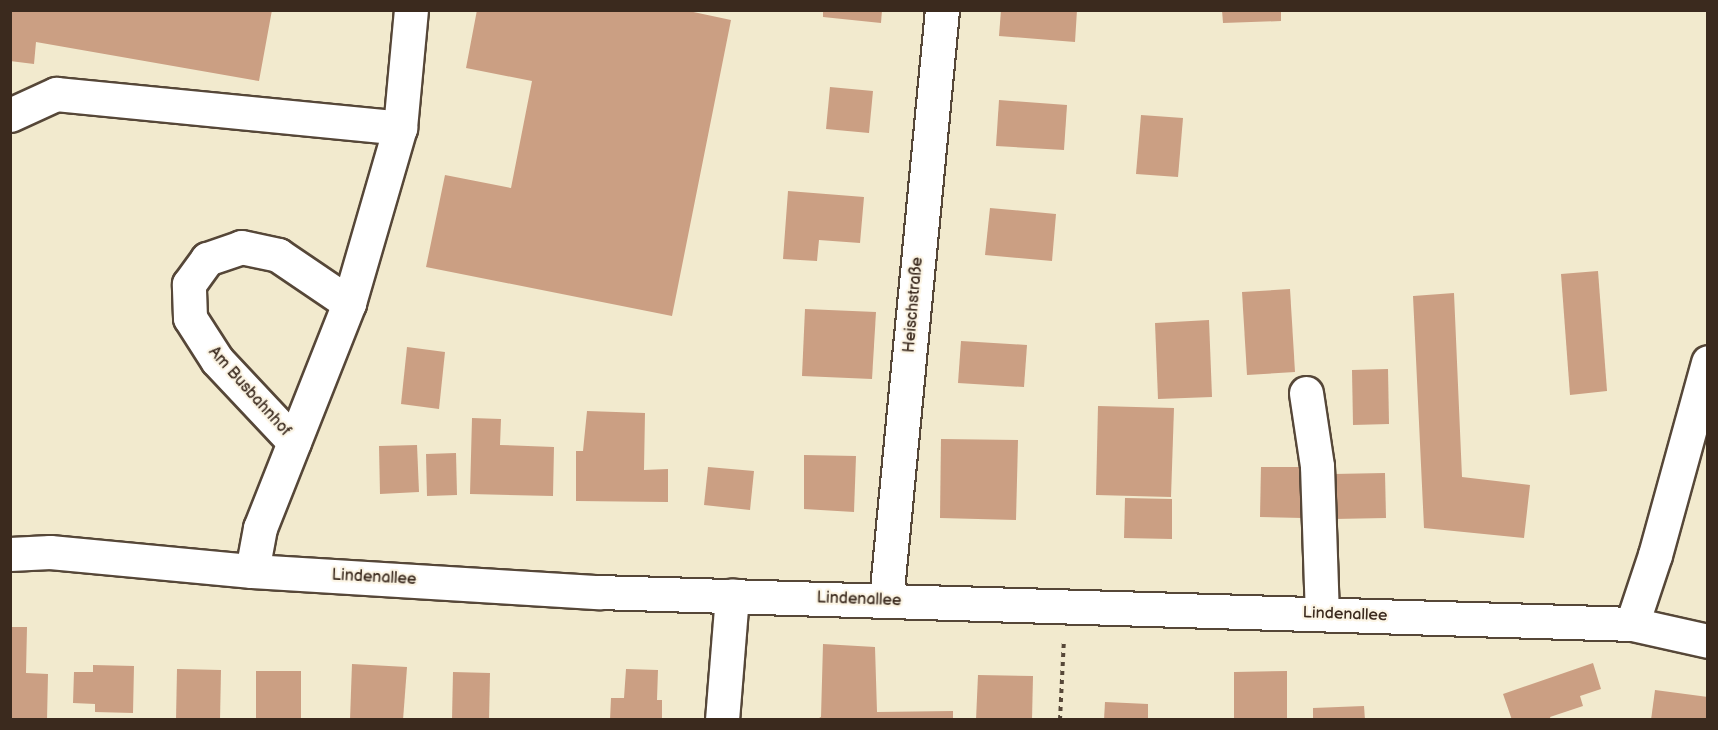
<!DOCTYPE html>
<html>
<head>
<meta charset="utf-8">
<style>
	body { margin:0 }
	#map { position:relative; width:1718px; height:730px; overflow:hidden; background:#f2eace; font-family:"Balsamiq Sans",sans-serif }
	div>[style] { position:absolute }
	.building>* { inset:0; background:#cb9f83 }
	.path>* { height:4px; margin-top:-2px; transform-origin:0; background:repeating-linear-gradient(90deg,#564738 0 4.5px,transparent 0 9px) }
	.roads { filter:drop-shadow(2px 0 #564738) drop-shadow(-2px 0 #564738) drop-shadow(0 2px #564738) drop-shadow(0 -2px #564738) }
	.minor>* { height:33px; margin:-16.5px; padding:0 16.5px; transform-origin:16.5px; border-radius:16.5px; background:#fff }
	span { translate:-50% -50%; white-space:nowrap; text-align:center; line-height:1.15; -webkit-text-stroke:4.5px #fcf5e5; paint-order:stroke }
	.street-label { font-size:16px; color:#3b2a1e }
	.frame { position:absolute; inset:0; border:12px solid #3b2a1e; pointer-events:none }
</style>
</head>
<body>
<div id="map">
	<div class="building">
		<div style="clip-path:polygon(10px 10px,272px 10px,259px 81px,36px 42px,34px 64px,10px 61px)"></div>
		<div style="clip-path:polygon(477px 10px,684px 10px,731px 20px,672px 316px,426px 267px,445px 175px,511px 188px,532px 81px,466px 68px)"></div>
		<div style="clip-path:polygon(823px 10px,882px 10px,881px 23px,823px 17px)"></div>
		<div style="clip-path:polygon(1001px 10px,1077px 10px,1075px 42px,999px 36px)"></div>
		<div style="clip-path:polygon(1222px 10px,1281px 10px,1281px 21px,1223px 23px)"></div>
		<div style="clip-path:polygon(830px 87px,873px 91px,869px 133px,826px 129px)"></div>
		<div style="clip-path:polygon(999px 100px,1067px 105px,1064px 150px,996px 146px)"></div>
		<div style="clip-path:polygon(1141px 115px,1183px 118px,1178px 177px,1136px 174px)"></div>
		<div style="clip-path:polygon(788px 191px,864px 197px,860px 243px,819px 240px,817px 261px,783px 259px)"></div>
		<div style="clip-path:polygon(990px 208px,1056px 214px,1052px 261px,985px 255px)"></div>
		<div style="clip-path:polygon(1598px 271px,1607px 391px,1570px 395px,1561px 274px)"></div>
		<div style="clip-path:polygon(1290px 289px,1295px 372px,1247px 375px,1242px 292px)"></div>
		<div style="clip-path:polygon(1454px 293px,1462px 477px,1530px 485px,1524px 538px,1424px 528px,1413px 296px)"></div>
		<div style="clip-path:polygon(805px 309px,876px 312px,872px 379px,802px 376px)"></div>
		<div style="clip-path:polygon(1209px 320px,1212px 397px,1158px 399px,1155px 323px)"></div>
		<div style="clip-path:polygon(961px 341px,1027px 345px,1024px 387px,958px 383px)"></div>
		<div style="clip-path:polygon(407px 347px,445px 352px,439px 409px,401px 404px)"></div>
		<div style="clip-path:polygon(1388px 369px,1389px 424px,1353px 425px,1352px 370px)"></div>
		<div style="clip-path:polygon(1098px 406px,1174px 408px,1171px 497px,1096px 495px)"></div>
		<div style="clip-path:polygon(587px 411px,645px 413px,644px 470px,668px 469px,668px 502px,576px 501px,576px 451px,583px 451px)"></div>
		<div style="clip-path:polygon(472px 418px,501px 419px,500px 445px,554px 447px,553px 496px,470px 494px)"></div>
		<div style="clip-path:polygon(941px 439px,1018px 440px,1016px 520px,940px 518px)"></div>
		<div style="clip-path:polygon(417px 445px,419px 492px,380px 494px,379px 446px)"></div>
		<div style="clip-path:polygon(456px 453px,457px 495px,427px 496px,426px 454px)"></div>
		<div style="clip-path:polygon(804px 455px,856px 456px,854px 512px,804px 509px)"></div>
		<div style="clip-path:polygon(708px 467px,754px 471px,750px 510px,704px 505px)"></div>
		<div style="clip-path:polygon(1261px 467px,1302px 467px,1302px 518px,1260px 517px)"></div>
		<div style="clip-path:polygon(1385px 473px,1386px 518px,1334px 519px,1333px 474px)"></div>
		<div style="clip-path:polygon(1125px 498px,1172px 499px,1172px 539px,1124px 538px)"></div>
		<div style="clip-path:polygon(10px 627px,27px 627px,26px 673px,48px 674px,47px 720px,10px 720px)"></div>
		<div style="clip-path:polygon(823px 644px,875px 647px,877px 712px,953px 711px,953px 720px,815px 720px,821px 717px)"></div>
		<div style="clip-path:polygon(1593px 663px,1601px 689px,1580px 696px,1583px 706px,1550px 717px,1551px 720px,1512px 720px,1503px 694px)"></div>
		<div style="clip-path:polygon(352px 664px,407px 667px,403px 720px,350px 720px)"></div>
		<div style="clip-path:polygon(93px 665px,134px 666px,133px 713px,95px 712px,95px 704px,73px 703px,74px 672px,93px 672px)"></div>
		<div style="clip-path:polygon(177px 669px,221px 670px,220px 720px,176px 720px)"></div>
		<div style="clip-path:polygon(626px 669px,658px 670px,657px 700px,662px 700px,662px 720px,610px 720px,611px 698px,624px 698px)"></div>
		<div style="clip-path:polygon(256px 671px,301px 671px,301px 720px,256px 720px)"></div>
		<div style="clip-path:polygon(1287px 671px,1287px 720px,1234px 720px,1234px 672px)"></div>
		<div style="clip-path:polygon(453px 672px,490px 673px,489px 720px,452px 720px)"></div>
		<div style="clip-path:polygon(978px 675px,1033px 676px,1032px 720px,976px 720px)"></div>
		<div style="clip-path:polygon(1655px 690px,1708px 697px,1708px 720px,1651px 720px)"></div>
		<div style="clip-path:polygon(1105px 702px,1148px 704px,1148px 720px,1104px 720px)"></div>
		<div style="clip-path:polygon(1364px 706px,1365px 720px,1313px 720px,1313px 708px)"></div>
	</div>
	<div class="path">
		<div style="left:1060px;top:720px;width:81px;rotate:-87.2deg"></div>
	</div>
	<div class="roads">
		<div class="minor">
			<div style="left:10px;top:115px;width:51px;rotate:-24.5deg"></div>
			<div style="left:56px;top:94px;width:346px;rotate:5.6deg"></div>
			<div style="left:1306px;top:393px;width:74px;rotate:81.4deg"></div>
			<div style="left:1317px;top:466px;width:148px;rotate:88.1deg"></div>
			<div style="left:294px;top:442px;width:112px;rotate:-133.2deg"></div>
			<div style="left:217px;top:360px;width:50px;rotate:-122.7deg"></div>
			<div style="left:190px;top:318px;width:34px;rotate:-92deg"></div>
			<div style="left:189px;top:284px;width:31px;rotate:-54deg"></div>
			<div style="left:207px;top:259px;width:36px;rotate:-19deg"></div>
			<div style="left:241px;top:247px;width:38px;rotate:12deg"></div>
			<div style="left:278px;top:255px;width:86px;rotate:34.1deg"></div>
			<div style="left:10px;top:554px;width:40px;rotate:-2.9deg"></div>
			<div style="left:50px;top:552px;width:203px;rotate:5.4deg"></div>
			<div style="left:252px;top:571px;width:347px;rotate:3.5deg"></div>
			<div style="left:598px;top:592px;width:1034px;rotate:1.77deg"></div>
			<div style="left:1632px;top:624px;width:78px;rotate:12.6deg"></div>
			<div style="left:252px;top:571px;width:44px;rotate:-79.5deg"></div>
			<div style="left:260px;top:528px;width:242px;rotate:-68.4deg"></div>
			<div style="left:349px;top:303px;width:182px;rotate:-73.8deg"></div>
			<div style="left:400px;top:128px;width:119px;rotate:-84.7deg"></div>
			<div style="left:886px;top:600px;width:593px;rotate:-84.58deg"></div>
			<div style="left:1632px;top:624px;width:73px;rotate:-71.6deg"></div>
			<div style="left:1655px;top:555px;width:200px;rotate:-74.6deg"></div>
			<div style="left:722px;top:720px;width:125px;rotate:-85.4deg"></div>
		</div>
	</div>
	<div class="street-label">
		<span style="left:914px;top:305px;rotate:-85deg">Heischstraße</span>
		<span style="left:249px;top:392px;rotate:48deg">Am Busbahnhof</span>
		<span style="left:374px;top:578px;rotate:3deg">Lindenallee</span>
		<span style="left:859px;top:600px;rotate:2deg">Lindenallee</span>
		<span style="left:1345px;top:615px;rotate:2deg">Lindenallee</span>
	</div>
	<div class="frame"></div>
</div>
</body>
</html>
